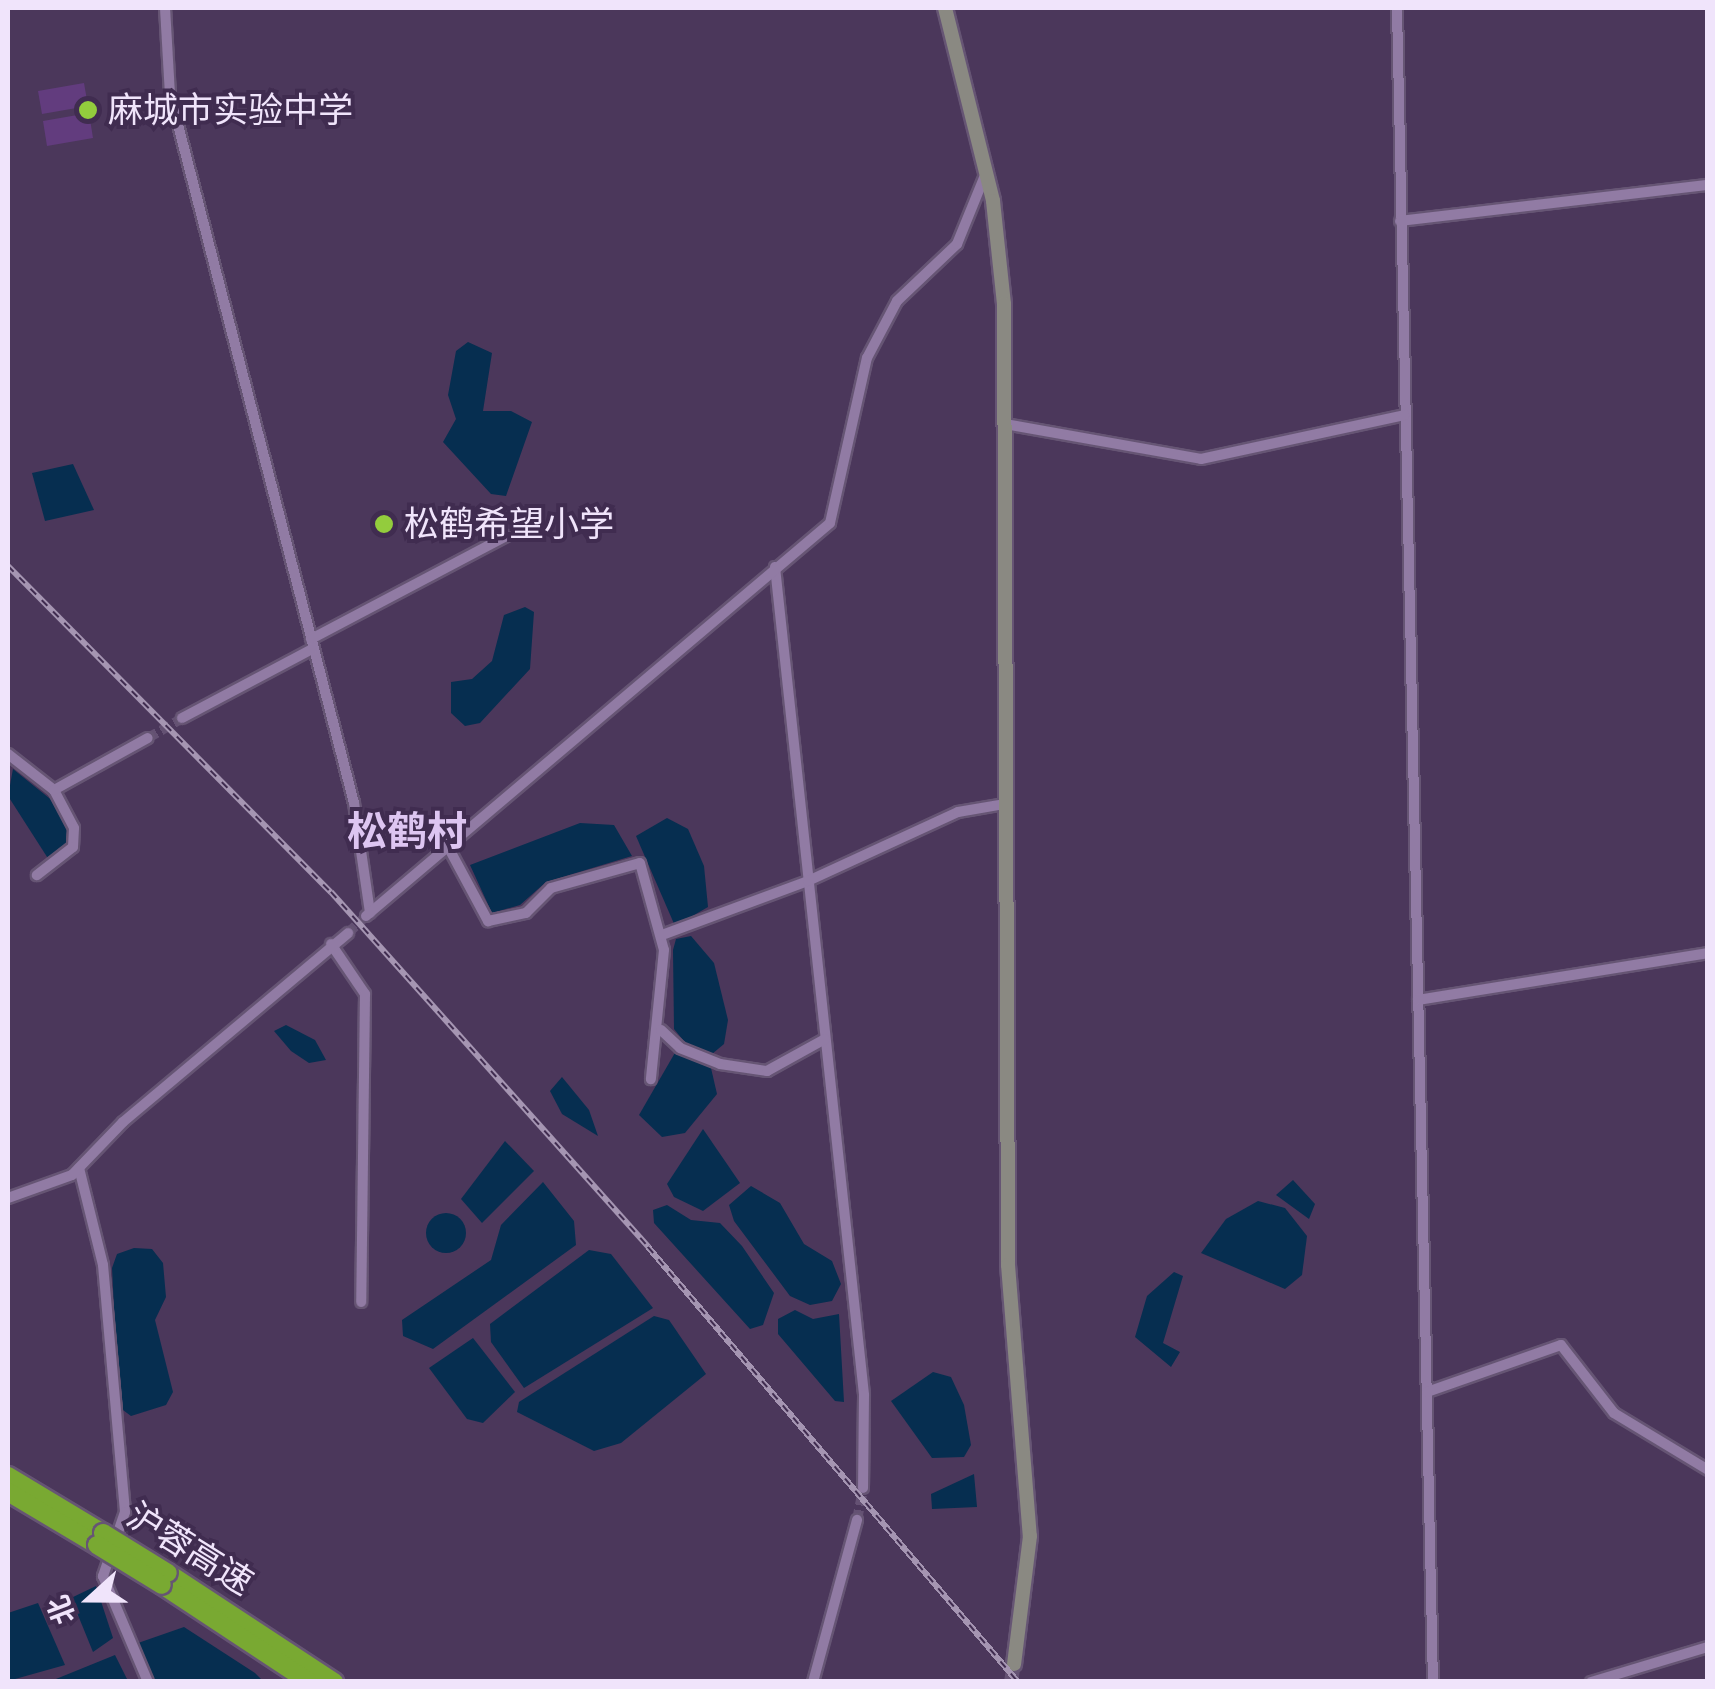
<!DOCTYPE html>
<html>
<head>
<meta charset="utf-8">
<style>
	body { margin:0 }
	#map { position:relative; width:1715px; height:1689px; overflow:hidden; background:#4b375b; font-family:Jost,"Noto Sans SC",sans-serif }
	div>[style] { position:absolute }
	.green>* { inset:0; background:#623c7e }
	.water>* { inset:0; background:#062e50 }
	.round { border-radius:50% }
	.street-tunnel>* { height:10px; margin-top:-5px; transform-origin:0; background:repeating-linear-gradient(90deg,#645173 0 10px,transparent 0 15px) }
	.secondary-tunnel>* { height:14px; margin-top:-7px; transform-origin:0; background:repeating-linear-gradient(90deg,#645173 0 14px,transparent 0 21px) }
	.roads { filter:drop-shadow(2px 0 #665574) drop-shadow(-2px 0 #665574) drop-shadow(0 2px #665574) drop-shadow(0 -2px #665574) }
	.street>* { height:10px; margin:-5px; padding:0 5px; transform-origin:5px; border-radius:5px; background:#917ba4 }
	.secondary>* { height:14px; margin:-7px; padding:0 7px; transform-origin:7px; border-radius:7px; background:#8a8982 }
	.highway>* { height:18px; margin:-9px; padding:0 9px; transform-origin:9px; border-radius:9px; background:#79a932 }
	.rail>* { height:6px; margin-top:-3px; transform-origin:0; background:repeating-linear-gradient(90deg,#402c50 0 8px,#a595b2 0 16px); box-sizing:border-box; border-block:2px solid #a595b2 }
	.bridges { filter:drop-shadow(2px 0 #665574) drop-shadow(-2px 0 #665574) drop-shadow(0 2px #665574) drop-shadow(0 -2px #665574) }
	.highway-bridge>* { height:18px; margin:-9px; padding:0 9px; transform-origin:9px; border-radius:9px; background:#79a932 }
	.dots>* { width:28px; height:28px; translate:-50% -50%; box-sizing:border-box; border:5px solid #402c50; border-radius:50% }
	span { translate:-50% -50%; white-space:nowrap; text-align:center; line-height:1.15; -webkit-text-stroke:8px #402c50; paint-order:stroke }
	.poi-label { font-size:35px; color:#f0e4fb }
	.left { translate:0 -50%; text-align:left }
	.street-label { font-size:35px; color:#f0e4fb }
	.quarter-label { font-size:40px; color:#ddc5f1; font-weight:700 }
	.frame { position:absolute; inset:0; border:10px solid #f0e4fb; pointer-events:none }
	.north { position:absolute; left:40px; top:1549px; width:100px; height:100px; -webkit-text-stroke:8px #402c50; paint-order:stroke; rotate:249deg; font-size:28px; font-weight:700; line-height:40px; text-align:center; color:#f0e4fb }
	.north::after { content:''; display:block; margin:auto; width:35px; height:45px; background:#f0e4fb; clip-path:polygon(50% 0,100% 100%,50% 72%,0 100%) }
</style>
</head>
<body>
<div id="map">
	<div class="green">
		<div style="clip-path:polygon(84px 83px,88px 106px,42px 114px,38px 91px)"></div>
		<div style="clip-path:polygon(89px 113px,93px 138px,47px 146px,43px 121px)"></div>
	</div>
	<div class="water">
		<div style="clip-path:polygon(468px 342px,492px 353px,483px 411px,511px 411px,532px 422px,506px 496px,491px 494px,443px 442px,456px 419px,448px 395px,456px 351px)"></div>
		<div style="clip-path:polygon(73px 464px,94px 510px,45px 521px,32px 473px)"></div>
		<div style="clip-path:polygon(525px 607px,534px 612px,530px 669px,480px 723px,465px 726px,451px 713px,451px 682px,472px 679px,492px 661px,504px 615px)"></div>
		<div style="clip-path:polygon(13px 769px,64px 810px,69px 841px,49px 860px,8px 796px)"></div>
		<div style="clip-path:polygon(667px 818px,688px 829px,704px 866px,708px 907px,675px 926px,636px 836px)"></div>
		<div style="clip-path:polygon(580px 823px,614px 825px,632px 856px,546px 882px,520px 905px,492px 913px,470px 865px)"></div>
		<div style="clip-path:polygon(691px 936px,714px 963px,728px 1020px,724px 1044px,712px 1054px,688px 1046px,674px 1029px,673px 950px,676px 939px)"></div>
		<div style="clip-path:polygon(286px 1025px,315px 1040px,326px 1060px,309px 1063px,291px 1051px,274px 1031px)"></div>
		<div style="clip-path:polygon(676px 1051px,711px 1068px,717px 1094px,685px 1133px,662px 1137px,639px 1115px)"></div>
		<div style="clip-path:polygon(562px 1077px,589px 1110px,598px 1136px,562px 1114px,550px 1091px)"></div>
		<div style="clip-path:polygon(703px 1129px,740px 1183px,703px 1211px,674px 1197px,667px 1184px)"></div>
		<div style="clip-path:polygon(505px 1141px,534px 1171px,482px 1223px,461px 1199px)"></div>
		<div style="clip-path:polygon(1293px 1180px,1315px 1204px,1309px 1219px,1276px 1195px)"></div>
		<div style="clip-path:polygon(543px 1182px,574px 1221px,576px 1245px,433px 1349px,403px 1336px,402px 1320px,491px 1260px,501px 1225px)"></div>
		<div style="clip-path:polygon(751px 1186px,780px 1203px,804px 1244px,832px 1261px,841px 1284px,832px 1301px,810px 1305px,790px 1296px,734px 1221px,729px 1205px)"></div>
		<div style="clip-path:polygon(1258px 1201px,1285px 1208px,1307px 1236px,1302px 1275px,1285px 1289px,1201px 1253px,1226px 1219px)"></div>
		<div style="clip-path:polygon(667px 1205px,691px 1220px,720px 1223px,742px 1246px,774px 1293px,763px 1325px,750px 1329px,654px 1223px,653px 1210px)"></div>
		<div class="round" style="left:426px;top:1213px;width:40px;height:40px"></div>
		<div style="clip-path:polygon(134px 1248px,152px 1249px,163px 1263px,166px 1297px,155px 1320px,173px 1392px,166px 1405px,131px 1416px,119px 1407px,112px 1268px,117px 1254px)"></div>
		<div style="clip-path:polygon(589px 1250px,611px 1254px,653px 1308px,524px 1388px,491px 1342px,490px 1324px)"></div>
		<div style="clip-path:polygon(1174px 1272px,1183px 1276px,1163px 1343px,1180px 1352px,1171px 1367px,1135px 1337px,1147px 1296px)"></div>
		<div style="clip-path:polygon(795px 1310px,813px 1319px,839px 1314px,844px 1402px,835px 1401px,778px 1334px,778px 1319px)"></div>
		<div style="clip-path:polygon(654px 1316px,669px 1320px,706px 1374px,621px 1443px,594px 1451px,517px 1412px,519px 1402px)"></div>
		<div style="clip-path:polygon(473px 1338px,515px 1392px,483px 1423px,467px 1419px,429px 1368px)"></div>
		<div style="clip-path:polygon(933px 1372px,951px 1377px,964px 1405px,971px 1445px,964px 1457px,932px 1458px,891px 1401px)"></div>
		<div style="clip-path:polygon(974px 1474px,977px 1507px,932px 1509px,931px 1494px)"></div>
		<div style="clip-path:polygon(96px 1586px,113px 1638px,93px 1652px,71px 1598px)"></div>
		<div style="clip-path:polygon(38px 1603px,65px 1665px,8px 1681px,8px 1613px)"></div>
		<div style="clip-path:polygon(184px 1627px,255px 1673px,263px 1681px,153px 1681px,138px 1643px)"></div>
		<div style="clip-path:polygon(115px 1655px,128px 1681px,51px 1681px)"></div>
	</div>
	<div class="street-tunnel">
		<div style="left:148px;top:738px;width:39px;rotate:-30deg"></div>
		<div style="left:348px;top:933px;width:25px;rotate:-43deg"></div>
		<div style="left:857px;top:1520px;width:33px;rotate:-79deg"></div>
	</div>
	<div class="secondary-tunnel">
		<div style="left:1011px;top:1682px;width:18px;rotate:-81deg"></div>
	</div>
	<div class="roads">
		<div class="street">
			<div style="left:165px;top:8px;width:86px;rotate:86.7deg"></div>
			<div style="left:170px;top:94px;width:732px;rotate:75.45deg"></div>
			<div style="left:354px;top:803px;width:111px;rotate:81.7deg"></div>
			<div style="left:1397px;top:8px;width:1674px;rotate:88.77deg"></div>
			<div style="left:1400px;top:221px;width:310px;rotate:-6.7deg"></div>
			<div style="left:1005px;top:424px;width:199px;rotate:10.1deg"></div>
			<div style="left:1201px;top:459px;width:208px;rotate:-12.2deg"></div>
			<div style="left:775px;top:567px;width:833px;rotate:83.86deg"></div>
			<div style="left:864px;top:1395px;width:93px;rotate:90.6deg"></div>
			<div style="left:311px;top:639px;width:221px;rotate:-27.8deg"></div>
			<div style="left:182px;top:718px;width:149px;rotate:-27.9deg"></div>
			<div style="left:8px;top:754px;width:58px;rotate:38deg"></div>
			<div style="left:54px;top:790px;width:43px;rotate:62.2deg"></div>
			<div style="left:74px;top:828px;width:19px;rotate:93deg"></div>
			<div style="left:73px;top:847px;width:46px;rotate:142.1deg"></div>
			<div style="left:54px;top:790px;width:107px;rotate:-29deg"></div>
			<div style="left:446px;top:843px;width:89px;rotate:61.7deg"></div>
			<div style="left:488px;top:921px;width:39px;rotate:-12deg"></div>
			<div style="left:526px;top:913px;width:35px;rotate:-45deg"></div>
			<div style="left:551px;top:888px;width:92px;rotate:-15.7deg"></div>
			<div style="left:640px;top:863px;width:90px;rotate:74.6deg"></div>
			<div style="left:664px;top:950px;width:130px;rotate:95.8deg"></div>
			<div style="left:366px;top:916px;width:608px;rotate:-40.26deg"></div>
			<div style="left:830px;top:523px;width:169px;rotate:-77.4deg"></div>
			<div style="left:867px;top:358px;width:64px;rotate:-62.2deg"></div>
			<div style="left:897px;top:301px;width:83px;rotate:-43.5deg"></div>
			<div style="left:957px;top:244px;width:77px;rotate:-67.8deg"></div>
			<div style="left:662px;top:935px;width:156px;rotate:-20.3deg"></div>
			<div style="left:808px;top:881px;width:165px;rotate:-24.7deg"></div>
			<div style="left:958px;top:812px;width:48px;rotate:-9.7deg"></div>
			<div style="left:331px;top:944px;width:60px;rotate:55.8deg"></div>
			<div style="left:365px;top:994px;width:308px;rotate:90.7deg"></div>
			<div style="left:1418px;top:1000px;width:294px;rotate:-9.2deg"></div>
			<div style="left:661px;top:1030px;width:26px;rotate:43deg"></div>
			<div style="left:680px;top:1048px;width:43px;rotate:21.8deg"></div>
			<div style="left:720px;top:1064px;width:48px;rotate:8.5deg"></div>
			<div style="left:767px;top:1071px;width:66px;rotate:-28.9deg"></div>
			<div style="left:79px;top:1168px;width:100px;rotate:76.1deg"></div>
			<div style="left:103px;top:1265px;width:248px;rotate:84.9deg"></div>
			<div style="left:125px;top:1512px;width:68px;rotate:109deg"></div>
			<div style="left:103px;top:1576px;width:115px;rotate:67deg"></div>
			<div style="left:8px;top:1198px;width:68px;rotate:-19.8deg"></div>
			<div style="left:72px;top:1175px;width:74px;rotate:-46.1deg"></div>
			<div style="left:123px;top:1122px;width:294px;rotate:-40deg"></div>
			<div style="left:1427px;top:1392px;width:142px;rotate:-19.3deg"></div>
			<div style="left:1561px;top:1345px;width:86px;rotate:52.1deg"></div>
			<div style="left:1614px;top:1413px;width:110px;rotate:31.2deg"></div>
			<div style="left:813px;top:1682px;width:168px;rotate:-74.8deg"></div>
			<div style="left:1591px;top:1682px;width:122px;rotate:-16.7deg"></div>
		</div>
		<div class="secondary">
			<div style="left:945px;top:8px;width:199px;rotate:76deg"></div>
			<div style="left:993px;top:201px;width:104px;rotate:83.9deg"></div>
			<div style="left:1004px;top:304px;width:961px;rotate:89.76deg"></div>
			<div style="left:1008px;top:1265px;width:272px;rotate:85.4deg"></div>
			<div style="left:1030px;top:1536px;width:129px;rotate:97.1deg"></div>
		</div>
		<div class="highway">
			<div style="left:8px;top:1476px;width:111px;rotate:31deg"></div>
			<div style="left:8px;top:1492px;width:104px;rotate:30.8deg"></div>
			<div style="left:168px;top:1573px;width:199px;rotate:33.3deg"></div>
			<div style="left:162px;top:1585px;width:176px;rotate:33.4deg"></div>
		</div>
	</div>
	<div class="rail">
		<div style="left:8px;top:566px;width:459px;rotate:45.3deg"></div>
		<div style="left:331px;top:892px;width:476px;rotate:48.2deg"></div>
		<div style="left:648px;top:1247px;width:571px;rotate:49.62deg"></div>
	</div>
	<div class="bridges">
		<div class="highway-bridge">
			<div style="left:103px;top:1533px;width:76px;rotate:31.6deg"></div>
			<div style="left:97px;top:1545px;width:76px;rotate:31.6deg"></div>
		</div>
	</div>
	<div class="dots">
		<div style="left:88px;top:110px;background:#93cc3d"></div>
		<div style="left:384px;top:524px;background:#93cc3d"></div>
	</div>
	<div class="poi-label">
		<span class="left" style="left:108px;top:110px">麻城市实验中学</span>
		<span class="left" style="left:404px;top:524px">松鹤希望小学</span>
	</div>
	<div class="street-label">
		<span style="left:190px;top:1549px;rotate:32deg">沪蓉高速</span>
	</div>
	<div class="quarter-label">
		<span style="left:407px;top:831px">松鹤村</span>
	</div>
	<div class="frame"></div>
	<div class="north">北</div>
</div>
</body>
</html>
